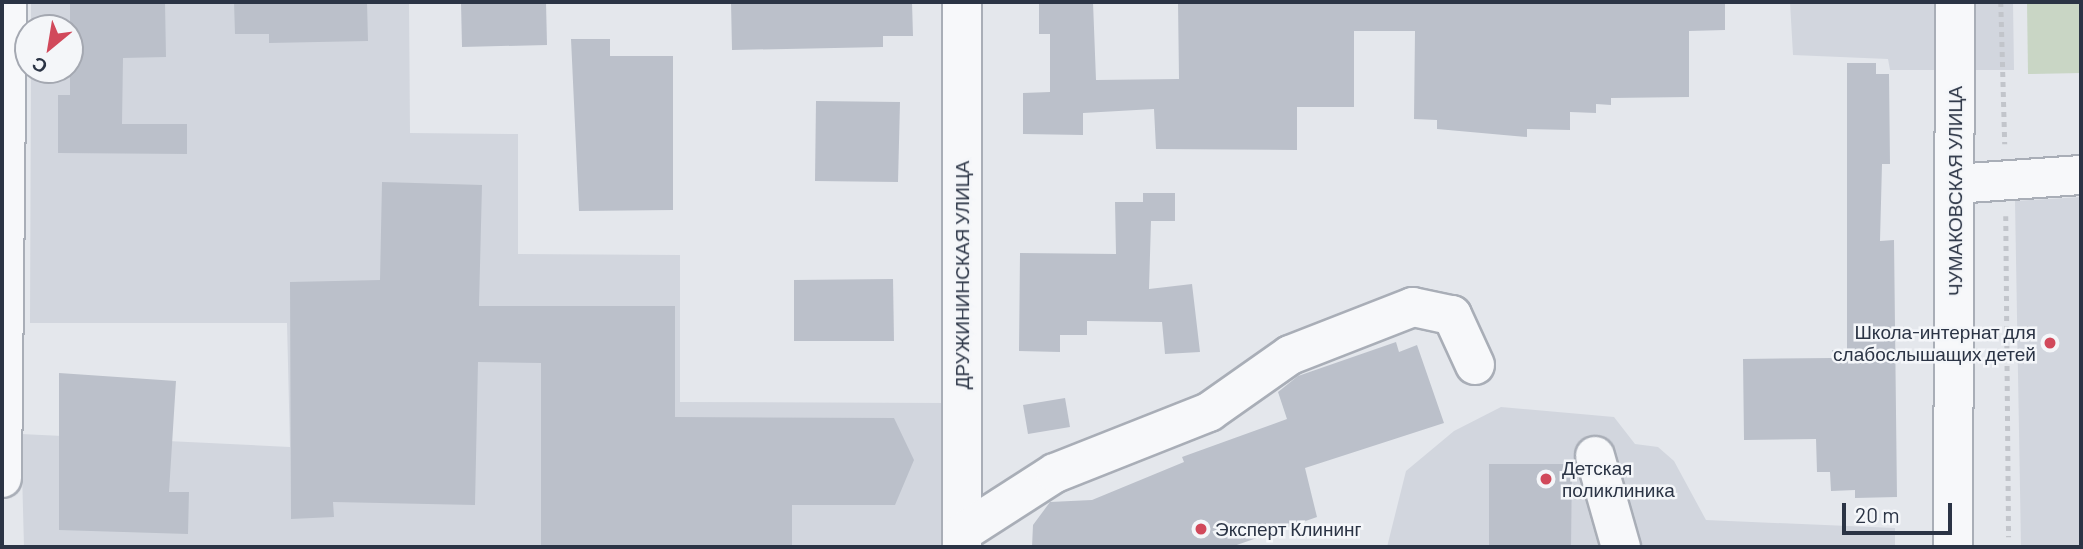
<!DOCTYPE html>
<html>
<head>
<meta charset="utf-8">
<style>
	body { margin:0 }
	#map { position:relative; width:2083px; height:549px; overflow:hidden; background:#e4e7ec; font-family:Barlow,sans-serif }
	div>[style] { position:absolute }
	.built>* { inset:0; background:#d2d6de }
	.green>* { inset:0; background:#c9d6c5 }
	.building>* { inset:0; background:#bbc0ca }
	.path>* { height:4.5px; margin-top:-2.25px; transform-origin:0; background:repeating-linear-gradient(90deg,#c2c5cb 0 5px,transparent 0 10px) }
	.roads { filter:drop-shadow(2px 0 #a9aeb7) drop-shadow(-2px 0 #a9aeb7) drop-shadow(0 2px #a9aeb7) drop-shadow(0 -2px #a9aeb7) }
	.minor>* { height:38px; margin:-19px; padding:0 19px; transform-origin:19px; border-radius:19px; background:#f7f8fa }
	.dots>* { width:19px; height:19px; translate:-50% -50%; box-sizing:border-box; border:4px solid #f4f6f9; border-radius:50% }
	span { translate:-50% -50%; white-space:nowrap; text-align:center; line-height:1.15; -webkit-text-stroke:5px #f4f6f9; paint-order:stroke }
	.street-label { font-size:19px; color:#2b3445 }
	.poi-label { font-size:19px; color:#2b3445 }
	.right { translate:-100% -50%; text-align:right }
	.left { translate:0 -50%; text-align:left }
	.frame { position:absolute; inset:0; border:4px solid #2b3445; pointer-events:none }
	.north { position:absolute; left:14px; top:14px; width:70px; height:70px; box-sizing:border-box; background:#f4f6f9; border:2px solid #a4a8b1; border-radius:50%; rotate:210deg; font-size:19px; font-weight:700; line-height:28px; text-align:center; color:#2b3445 }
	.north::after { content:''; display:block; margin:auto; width:24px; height:32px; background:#d1495b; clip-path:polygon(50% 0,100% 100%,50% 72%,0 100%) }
	.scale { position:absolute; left:1842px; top:503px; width:110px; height:32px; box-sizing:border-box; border:4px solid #2b3445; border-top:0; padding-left:9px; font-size:21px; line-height:24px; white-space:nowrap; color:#2b3445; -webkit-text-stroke:5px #f4f6f9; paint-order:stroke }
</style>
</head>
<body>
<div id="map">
	<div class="built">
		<div style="clip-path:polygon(31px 2px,409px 2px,410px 133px,518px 134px,518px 254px,680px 255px,680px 402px,945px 403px,944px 547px,24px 547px,21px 434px,290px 447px,287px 323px,30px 323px,31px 70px,70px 70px,70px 28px,31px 28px)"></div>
		<div style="clip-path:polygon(1790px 2px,2013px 2px,2014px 70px,1890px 70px,1888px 59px,1793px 55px)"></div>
		<div style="clip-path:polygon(2081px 197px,2081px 547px,2021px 547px,2015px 201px)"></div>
		<div style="clip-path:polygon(1501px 407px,1614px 417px,1635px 444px,1658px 447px,1674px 461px,1706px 520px,1895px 528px,1895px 547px,1387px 547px,1406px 471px,1454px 431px)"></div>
	</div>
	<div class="green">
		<div style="clip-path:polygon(2027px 2px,2081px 2px,2081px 73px,2028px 74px)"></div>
	</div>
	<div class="building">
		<div style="clip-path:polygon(70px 2px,165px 2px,166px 57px,123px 58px,122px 124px,187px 124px,187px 154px,58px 153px,58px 95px,70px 95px)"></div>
		<div style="clip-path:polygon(234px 2px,367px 2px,368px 41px,269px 43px,269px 34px,235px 34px)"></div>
		<div style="clip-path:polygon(461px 2px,546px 2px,547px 45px,462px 47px)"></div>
		<div style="clip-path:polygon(731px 2px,912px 2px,913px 36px,883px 36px,883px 47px,732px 50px)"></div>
		<div style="clip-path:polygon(1039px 2px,1093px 2px,1096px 80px,1179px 79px,1178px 2px,1725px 2px,1725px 30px,1689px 31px,1689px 97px,1611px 98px,1611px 105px,1596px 104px,1596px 113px,1570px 112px,1570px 130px,1527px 129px,1527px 137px,1437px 129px,1437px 120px,1414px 119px,1415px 31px,1354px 31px,1354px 107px,1297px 107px,1297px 150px,1156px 149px,1154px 109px,1083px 113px,1083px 135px,1023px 134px,1023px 93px,1050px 92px,1050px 34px,1039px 34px)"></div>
		<div style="clip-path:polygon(571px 39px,610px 39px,610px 56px,673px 56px,673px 210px,579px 211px)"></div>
		<div style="clip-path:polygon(1847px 63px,1876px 63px,1876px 74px,1889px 74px,1890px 164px,1882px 164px,1880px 241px,1894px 240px,1897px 497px,1855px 498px,1855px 490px,1831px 491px,1830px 472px,1817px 472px,1816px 439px,1744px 440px,1743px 359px,1832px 358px,1832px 350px,1847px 350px)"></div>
		<div style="clip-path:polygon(816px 101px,900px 102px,898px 182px,815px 181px)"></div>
		<div style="clip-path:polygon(382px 182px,482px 185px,479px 306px,675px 306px,675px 417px,894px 418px,914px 460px,895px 505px,792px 505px,792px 547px,541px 547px,541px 363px,478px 362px,475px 505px,333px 502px,334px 517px,291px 519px,290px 282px,380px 280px)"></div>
		<div style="clip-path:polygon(1143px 193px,1175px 193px,1175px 221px,1151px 221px,1149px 289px,1192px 284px,1200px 352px,1165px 354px,1162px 322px,1087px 321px,1087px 335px,1060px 335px,1060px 352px,1019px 351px,1020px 253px,1116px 254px,1115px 202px,1143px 202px)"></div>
		<div style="clip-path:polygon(893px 279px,894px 341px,794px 341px,794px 280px)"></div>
		<div style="clip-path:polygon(1396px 342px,1399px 352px,1417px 345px,1444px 423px,1305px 468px,1317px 517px,1231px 547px,1032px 547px,1033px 525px,1050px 502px,1092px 500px,1184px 462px,1182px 457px,1287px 419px,1278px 392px,1298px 376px)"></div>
		<div style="clip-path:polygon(59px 373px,176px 381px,169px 492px,189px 492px,188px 534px,59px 530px)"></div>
		<div style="clip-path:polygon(1065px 398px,1070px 427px,1028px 434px,1023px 405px)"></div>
		<div style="clip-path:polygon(1489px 464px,1572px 464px,1571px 547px,1489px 547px)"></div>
	</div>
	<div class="path">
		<div style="left:2001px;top:2px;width:142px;rotate:88.4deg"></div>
		<div style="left:2006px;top:216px;width:321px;rotate:89.5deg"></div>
	</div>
	<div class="roads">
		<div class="minor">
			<div style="left:962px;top:2px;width:545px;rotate:90deg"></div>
			<div style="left:1955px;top:184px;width:126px;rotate:-4.1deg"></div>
			<div style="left:1595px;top:456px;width:95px;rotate:74.1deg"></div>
			<div style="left:2px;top:478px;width:476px;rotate:-89.4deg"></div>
			<div style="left:963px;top:532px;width:109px;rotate:-32.7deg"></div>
			<div style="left:1055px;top:473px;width:166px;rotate:-21.6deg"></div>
			<div style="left:1209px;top:412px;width:99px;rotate:-35.1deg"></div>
			<div style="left:1290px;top:355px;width:132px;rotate:-21.3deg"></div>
			<div style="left:1413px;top:307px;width:40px;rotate:12deg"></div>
			<div style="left:1452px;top:315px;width:55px;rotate:65.3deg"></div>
			<div style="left:1953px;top:547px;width:545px;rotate:-89.79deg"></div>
		</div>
	</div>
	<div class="dots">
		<div style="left:2050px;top:343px;background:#d1495b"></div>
		<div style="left:1546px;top:479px;background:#d1495b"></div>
		<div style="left:1201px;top:529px;background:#d1495b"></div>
	</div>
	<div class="street-label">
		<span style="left:1955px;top:191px;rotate:-90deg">ЧУМАКОВСКАЯ УЛИЦА</span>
		<span style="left:962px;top:275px;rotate:-90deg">ДРУЖИНИНСКАЯ УЛИЦА</span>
	</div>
	<div class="poi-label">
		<span class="right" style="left:2036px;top:343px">Школа-интернат для<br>слабослышащих детей</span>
		<span class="left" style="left:1562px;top:479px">Детская<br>поликлиника</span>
		<span class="left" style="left:1215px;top:529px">Эксперт Клининг</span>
	</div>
	<div class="frame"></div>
	<div class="north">С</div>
	<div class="scale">20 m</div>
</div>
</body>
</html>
